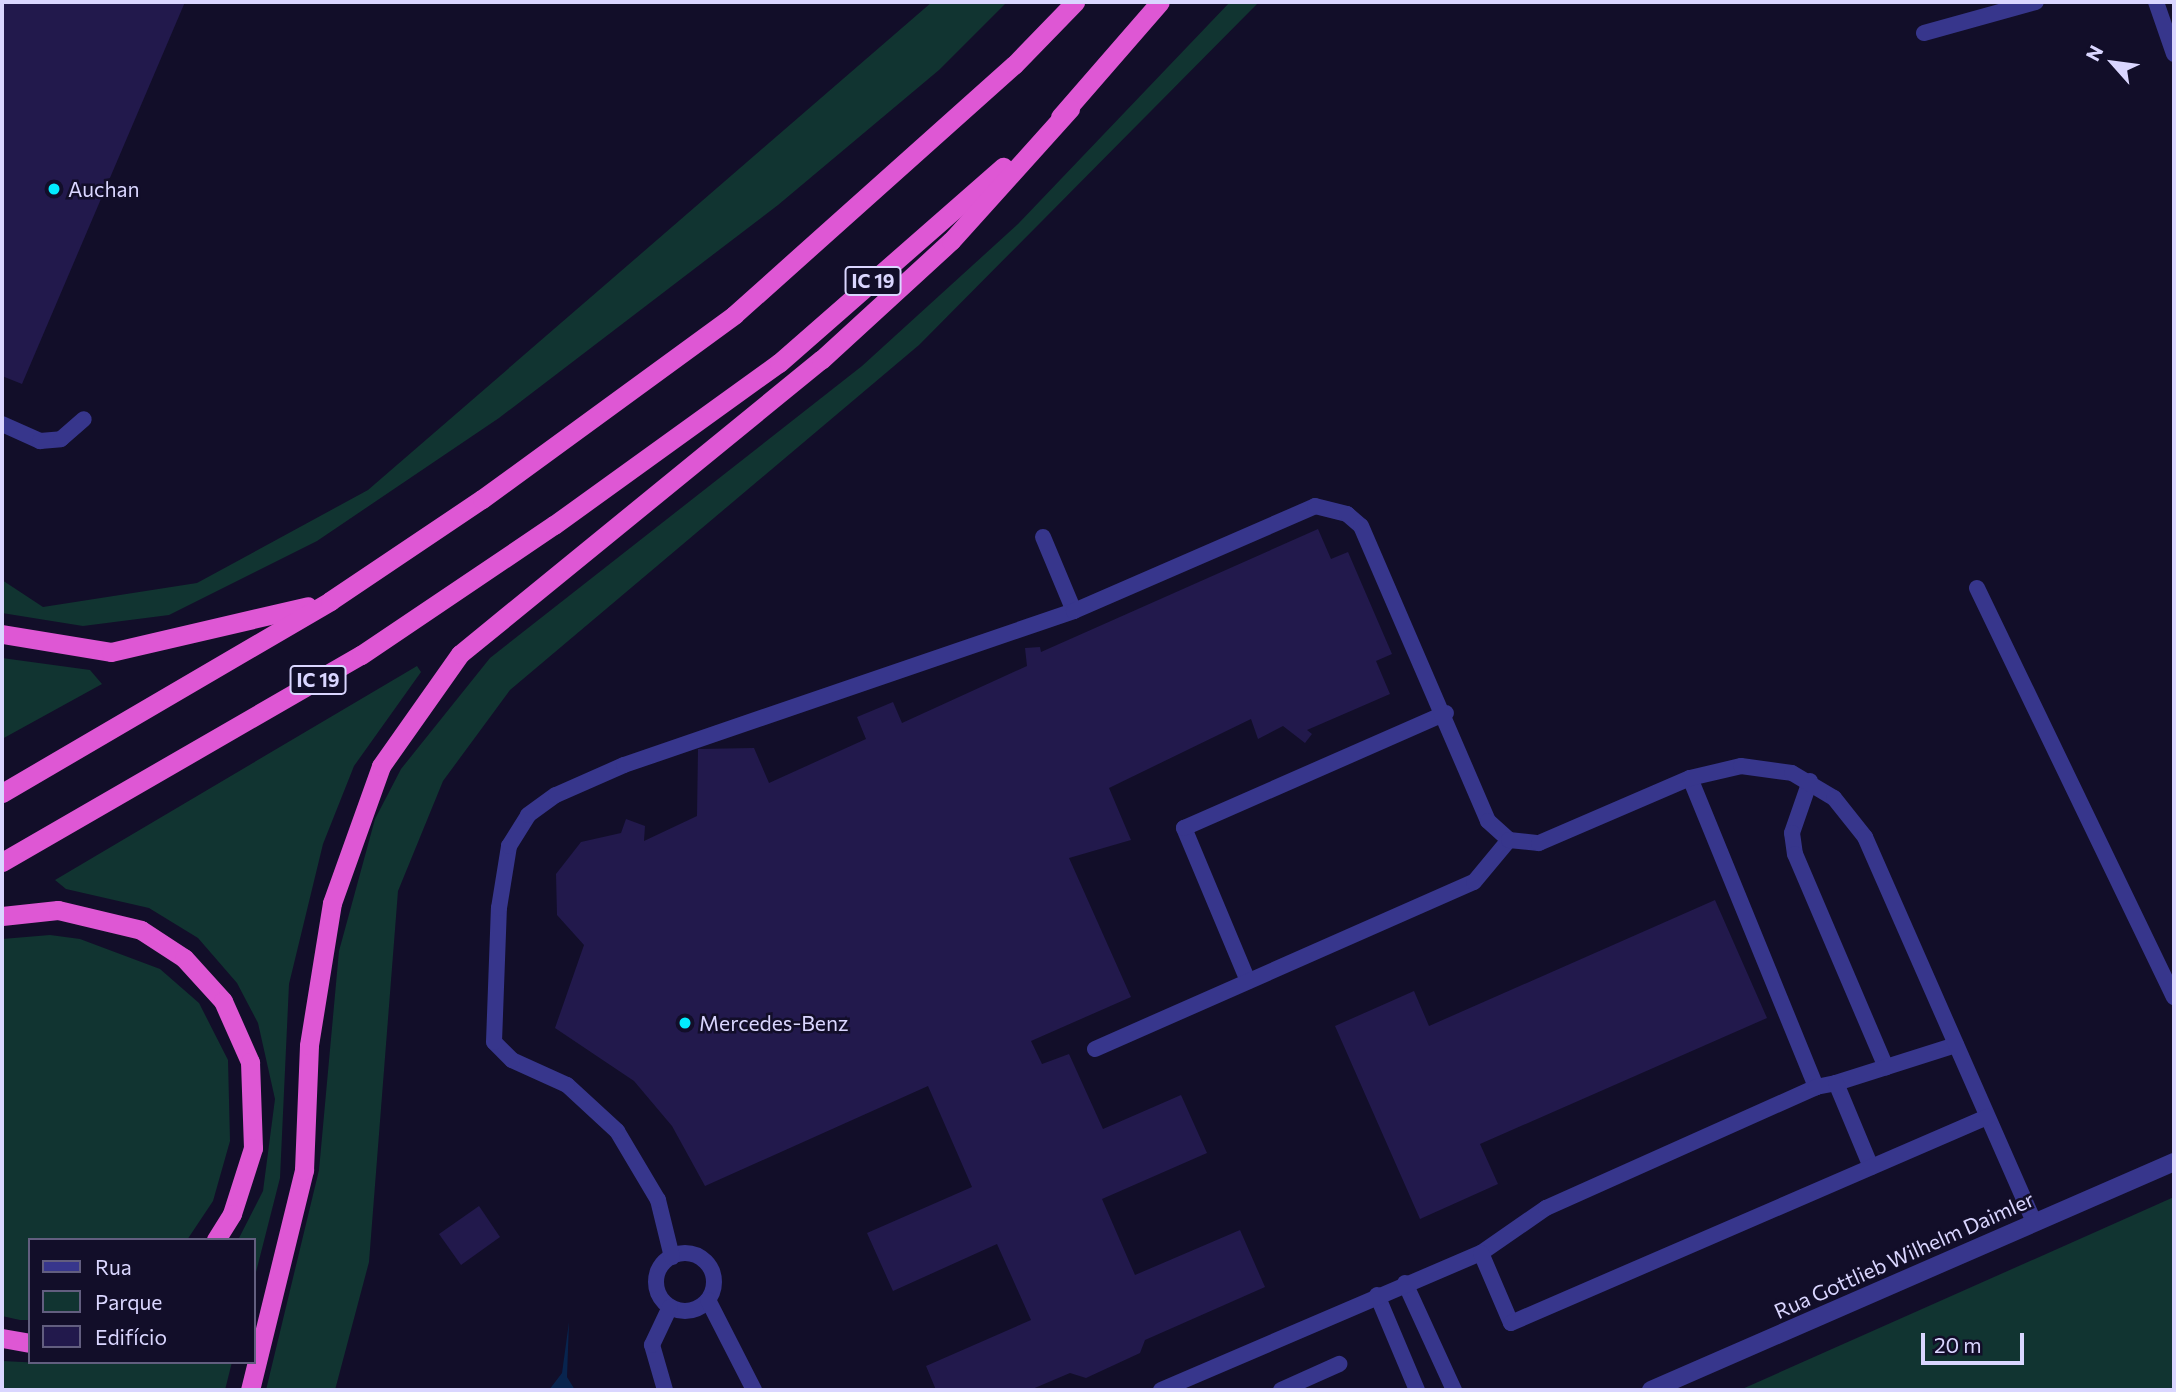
<!DOCTYPE html>
<html>
<head>
<meta charset="utf-8">
<style>
	body { margin:0 }
	#map { position:relative; width:2176px; height:1392px; overflow:hidden; background:#120e29; font-family:Commissioner,sans-serif }
	div>[style] { position:absolute }
	.green>* { inset:0; background:#113431 }
	.water>* { inset:0; background:#08244e }
	.building>* { inset:0; background:#22194c }
	.service>* { height:16px; margin:-8px; padding:0 8px; transform-origin:8px; border-radius:8px; background:#37368c }
	.service>.ring { margin:-8px; padding:0; box-sizing:content-box; background:none; border:16px solid #37368c; border-radius:50% }
	.minor>* { height:18px; margin:-9px; padding:0 9px; transform-origin:9px; border-radius:9px; background:#37368c }
	.trunk>* { height:19px; margin:-9.5px; padding:0 9.5px; transform-origin:9.5px; border-radius:9.5px; background:#de57d4 }
	.dots>* { width:19px; height:19px; translate:-50% -50%; box-sizing:border-box; border:4px solid #120e29; border-radius:50% }
	span { translate:-50% -50%; white-space:nowrap; text-align:center; line-height:1.15; -webkit-text-stroke:5px #120e29; paint-order:stroke }
	.shield-label span { padding:2px 5px; background:#120e29; border:2px solid; border-radius:5px; -webkit-text-stroke-width:0 }
	.shield-label { font-size:19px; color:#dad6ff; font-weight:700 }
	.poi-label { font-size:21px; color:#dad6ff }
	.left { translate:0 -50%; text-align:left }
	.street-label { font-size:21px; color:#dad6ff }
	.frame { position:absolute; inset:0; border:4px solid #dad6ff; pointer-events:none }
	.legend { position:absolute; left:28px; top:1238px; width:228px; height:126px; box-sizing:border-box; background:#120e29; border:2px solid #625e7f; margin:0; padding:9px 12px; list-style:none; font-size:21px; color:#dad6ff }
	.legend li { display:flex; align-items:center; gap:14px; height:35px }
	.legend b { width:35px; border:2px solid #625e7f }
	.north { position:absolute; left:2078px; top:28px; width:70px; height:70px; -webkit-text-stroke:5px #120e29; paint-order:stroke; rotate:298deg; font-size:19px; font-weight:700; line-height:28px; text-align:center; color:#dad6ff }
	.north::after { content:''; display:block; margin:auto; width:24px; height:32px; background:#dad6ff; clip-path:polygon(50% 0,100% 100%,50% 72%,0 100%) }
	.scale { position:absolute; left:1921px; top:1333px; width:103px; height:32px; box-sizing:border-box; border:4px solid #dad6ff; border-top:0; padding-left:9px; font-size:21px; line-height:24px; white-space:nowrap; color:#dad6ff; -webkit-text-stroke:5px #120e29; paint-order:stroke }
</style>
</head>
<body>
<div id="map">
	<div class="green">
		<div style="clip-path:polygon(932px 2px,1007px 2px,939px 70px,778px 205px,499px 418px,317px 541px,169px 615px,83px 626px,2px 613px,2px 580px,43px 607px,197px 583px,368px 490px)"></div>
		<div style="clip-path:polygon(1230px 2px,1259px 2px,919px 345px,510px 690px,443px 781px,398px 891px,369px 1262px,335px 1390px,266px 1390px,319px 1170px,339px 951px,375px 819px,401px 769px,490px 658px,862px 366px,1018px 224px)"></div>
		<div style="clip-path:polygon(2px 658px,90px 670px,102px 684px,2px 739px)"></div>
		<div style="clip-path:polygon(417px 666px,421px 672px,354px 766px,323px 844px,289px 984px,280px 1178px,254px 1280px,254px 1240px,238px 1240px,263px 1191px,275px 1099px,258px 1023px,237px 983px,198px 938px,149px 908px,66px 889px,55px 880px)"></div>
		<div style="clip-path:polygon(50px 935px,80px 939px,160px 969px,199px 1003px,228px 1060px,230px 1141px,213px 1201px,187px 1240px,30px 1240px,30px 1320px,20px 1320px,2px 1316px,2px 939px)"></div>
		<div style="clip-path:polygon(2174px 1197px,2174px 1390px,1740px 1390px)"></div>
		<div style="clip-path:polygon(2px 1361px,42px 1363px,232px 1362px,225px 1390px,2px 1390px)"></div>
	</div>
	<div class="water">
		<div style="clip-path:polygon(569px 1322px,567px 1377px,575px 1390px,549px 1390px,562px 1373px)"></div>
	</div>
	<div class="building">
		<div style="clip-path:polygon(2px 2px,185px 2px,22px 384px,2px 376px)"></div>
		<div style="clip-path:polygon(1318px 529px,1331px 559px,1348px 552px,1392px 654px,1376px 661px,1390px 694px,1307px 730px,1312px 734px,1305px 743px,1283px 726px,1258px 739px,1251px 719px,1109px 788px,1131px 840px,1069px 858px,1131px 997px,1031px 1041px,1042px 1064px,1069px 1054px,1103px 1129px,1181px 1095px,1207px 1153px,1102px 1199px,1135px 1275px,1240px 1230px,1265px 1287px,1145px 1340px,1140px 1353px,1086px 1378px,1070px 1373px,1030px 1390px,936px 1390px,926px 1366px,1031px 1320px,997px 1244px,893px 1291px,867px 1233px,972px 1187px,928px 1086px,705px 1186px,672px 1126px,634px 1081px,555px 1028px,584px 945px,557px 915px,556px 874px,581px 842px,621px 833px,626px 819px,645px 826px,644px 841px,697px 816px,698px 749px,754px 748px,769px 783px,866px 739px,857px 717px,893px 702px,902px 723px,1027px 666px,1025px 648px,1040px 647px,1041px 652px)"></div>
		<div style="clip-path:polygon(1715px 900px,1767px 1018px,1480px 1144px,1498px 1184px,1420px 1219px,1335px 1026px,1414px 991px,1429px 1026px)"></div>
		<div style="clip-path:polygon(479px 1206px,500px 1237px,461px 1265px,439px 1234px)"></div>
	</div>
	<div class="service">
		<div style="left:2156px;top:2px;width:55px;rotate:70.9deg"></div>
		<div style="left:1924px;top:33px;width:116px;rotate:-15.5deg"></div>
		<div style="left:2px;top:424px;width:42px;rotate:24.1deg"></div>
		<div style="left:40px;top:441px;width:21px;rotate:-5deg"></div>
		<div style="left:61px;top:439px;width:30px;rotate:-41deg"></div>
		<div style="left:1043px;top:537px;width:80px;rotate:67.3deg"></div>
		<div style="left:1977px;top:588px;width:454px;rotate:64.3deg"></div>
		<div style="left:1690px;top:778px;width:334px;rotate:67.8deg"></div>
		<div style="left:1810px;top:781px;width:55px;rotate:109.1deg"></div>
		<div style="left:1792px;top:833px;width:21px;rotate:82deg"></div>
		<div style="left:1795px;top:854px;width:232px;rotate:66.9deg"></div>
		<div style="left:1248px;top:981px;width:166px;rotate:-112.7deg"></div>
		<div style="left:1184px;top:828px;width:286px;rotate:-23.7deg"></div>
		<div style="left:1095px;top:1049px;width:414px;rotate:-23.8deg"></div>
		<div style="left:1474px;top:882px;width:55px;rotate:-50.2deg"></div>
		<div style="left:1836px;top:1083px;width:126px;rotate:-17.6deg"></div>
		<div style="left:1481px;top:1253px;width:79px;rotate:-34.7deg"></div>
		<div style="left:1546px;top:1208px;width:296px;rotate:-24.1deg"></div>
		<div style="left:1816px;top:1087px;width:20px;rotate:-11deg"></div>
		<div style="left:1836px;top:1083px;width:91px;rotate:67.4deg"></div>
		<div class="ring" style="left:656px;top:1253px;width:42px;height:42px"></div>
		<div style="left:672px;top:1257px;width:59px;rotate:-103.8deg"></div>
		<div style="left:658px;top:1200px;width:80px;rotate:-120.7deg"></div>
		<div style="left:617px;top:1131px;width:68px;rotate:-137.4deg"></div>
		<div style="left:567px;top:1085px;width:60px;rotate:-155.6deg"></div>
		<div style="left:512px;top:1060px;width:25px;rotate:-135deg"></div>
		<div style="left:494px;top:1042px;width:134px;rotate:-87.9deg"></div>
		<div style="left:499px;top:908px;width:63px;rotate:-80.8deg"></div>
		<div style="left:509px;top:846px;width:36px;rotate:-58deg"></div>
		<div style="left:528px;top:815px;width:34px;rotate:-36deg"></div>
		<div style="left:556px;top:795px;width:74px;rotate:-23.8deg"></div>
		<div style="left:624px;top:765px;width:476px;rotate:-18.9deg"></div>
		<div style="left:1074px;top:611px;width:263px;rotate:-23.5deg"></div>
		<div style="left:1315px;top:506px;width:33px;rotate:14deg"></div>
		<div style="left:1347px;top:514px;width:18px;rotate:41deg"></div>
		<div style="left:1361px;top:526px;width:321px;rotate:66.7deg"></div>
		<div style="left:1488px;top:821px;width:28px;rotate:42deg"></div>
		<div style="left:1509px;top:840px;width:30px;rotate:6deg"></div>
		<div style="left:1539px;top:843px;width:164px;rotate:-23.3deg"></div>
		<div style="left:1690px;top:778px;width:52px;rotate:-13.2deg"></div>
		<div style="left:1741px;top:766px;width:51px;rotate:7.8deg"></div>
		<div style="left:1792px;top:773px;width:49px;rotate:30.8deg"></div>
		<div style="left:1834px;top:798px;width:50px;rotate:51.5deg"></div>
		<div style="left:1865px;top:837px;width:420px;rotate:66.3deg"></div>
		<div style="left:1405px;top:1283px;width:118px;rotate:65.4deg"></div>
		<div style="left:1377px;top:1295px;width:103px;rotate:67.2deg"></div>
		<div style="left:708px;top:1300px;width:101px;rotate:62.9deg"></div>
		<div style="left:665px;top:1390px;width:47px;rotate:-106.1deg"></div>
		<div style="left:652px;top:1345px;width:42px;rotate:-64.7deg"></div>
		<div style="left:1161px;top:1390px;width:348px;rotate:-23.2deg"></div>
		<div style="left:1481px;top:1253px;width:76px;rotate:66.8deg"></div>
		<div style="left:1511px;top:1323px;width:519px;rotate:-23.4deg"></div>
		<div style="left:1281px;top:1390px;width:64px;rotate:-24.1deg"></div>
	</div>
	<div class="minor">
		<div style="left:1651px;top:1390px;width:571px;rotate:-23.55deg"></div>
	</div>
	<div class="trunk">
		<div style="left:1060px;top:117px;width:152px;rotate:-49deg"></div>
		<div style="left:2px;top:634px;width:110px;rotate:9.4deg"></div>
		<div style="left:111px;top:652px;width:202px;rotate:-13.1deg"></div>
		<div style="left:2px;top:793px;width:380px;rotate:-30.3deg"></div>
		<div style="left:330px;top:601px;width:183px;rotate:-33.9deg"></div>
		<div style="left:482px;top:499px;width:312px;rotate:-36.1deg"></div>
		<div style="left:734px;top:315px;width:375px;rotate:-41.8deg"></div>
		<div style="left:1014px;top:65px;width:88px;rotate:-45.9deg"></div>
		<div style="left:2px;top:862px;width:414px;rotate:-30deg"></div>
		<div style="left:361px;top:655px;width:233px;rotate:-34deg"></div>
		<div style="left:554px;top:525px;width:277px;rotate:-35.8deg"></div>
		<div style="left:779px;top:363px;width:298px;rotate:-41.2deg"></div>
		<div style="left:2px;top:916px;width:56px;rotate:-6.1deg"></div>
		<div style="left:58px;top:910px;width:85px;rotate:13.5deg"></div>
		<div style="left:141px;top:930px;width:51px;rotate:33.1deg"></div>
		<div style="left:184px;top:958px;width:58px;rotate:47.8deg"></div>
		<div style="left:223px;top:1001px;width:67px;rotate:66.1deg"></div>
		<div style="left:250px;top:1062px;width:86px;rotate:88deg"></div>
		<div style="left:253px;top:1148px;width:69px;rotate:107.7deg"></div>
		<div style="left:232px;top:1214px;width:31px;rotate:122deg"></div>
		<div style="left:2px;top:1338px;width:28px;rotate:10deg"></div>
		<div style="left:250px;top:1390px;width:227px;rotate:-76.2deg"></div>
		<div style="left:304px;top:1170px;width:125px;rotate:-87.7deg"></div>
		<div style="left:309px;top:1045px;width:144px;rotate:-80.8deg"></div>
		<div style="left:332px;top:903px;width:145px;rotate:-70.3deg"></div>
		<div style="left:381px;top:766px;width:137px;rotate:-54.8deg"></div>
		<div style="left:460px;top:654px;width:466px;rotate:-39.2deg"></div>
		<div style="left:821px;top:360px;width:176px;rotate:-42.5deg"></div>
		<div style="left:951px;top:241px;width:178px;rotate:-48deg"></div>
	</div>
	<div class="dots">
		<div style="left:54px;top:189px;background:#02ecff"></div>
		<div style="left:685px;top:1023px;background:#02ecff"></div>
	</div>
	<div class="shield-label">
		<span style="left:873px;top:281px">IC 19</span>
		<span style="left:318px;top:680px">IC 19</span>
	</div>
	<div class="poi-label">
		<span class="left" style="left:68px;top:189px">Auchan</span>
		<span class="left" style="left:699px;top:1023px">Mercedes-Benz</span>
	</div>
	<div class="street-label">
		<span style="left:1904px;top:1255px;rotate:-24deg">Rua Gottlieb Wilhelm Daimler</span>
	</div>
	<div class="frame"></div>
	<ul class="legend">
	<li><b style="height:9px;background:#37368c"></b>Rua</li>
	<li><b style="height:19px;background:#113431"></b>Parque</li>
	<li><b style="height:19px;background:#22194c"></b>Edifício</li>
	</ul>
	<div class="north">N</div>
	<div class="scale">20 m</div>
</div>
</body>
</html>
